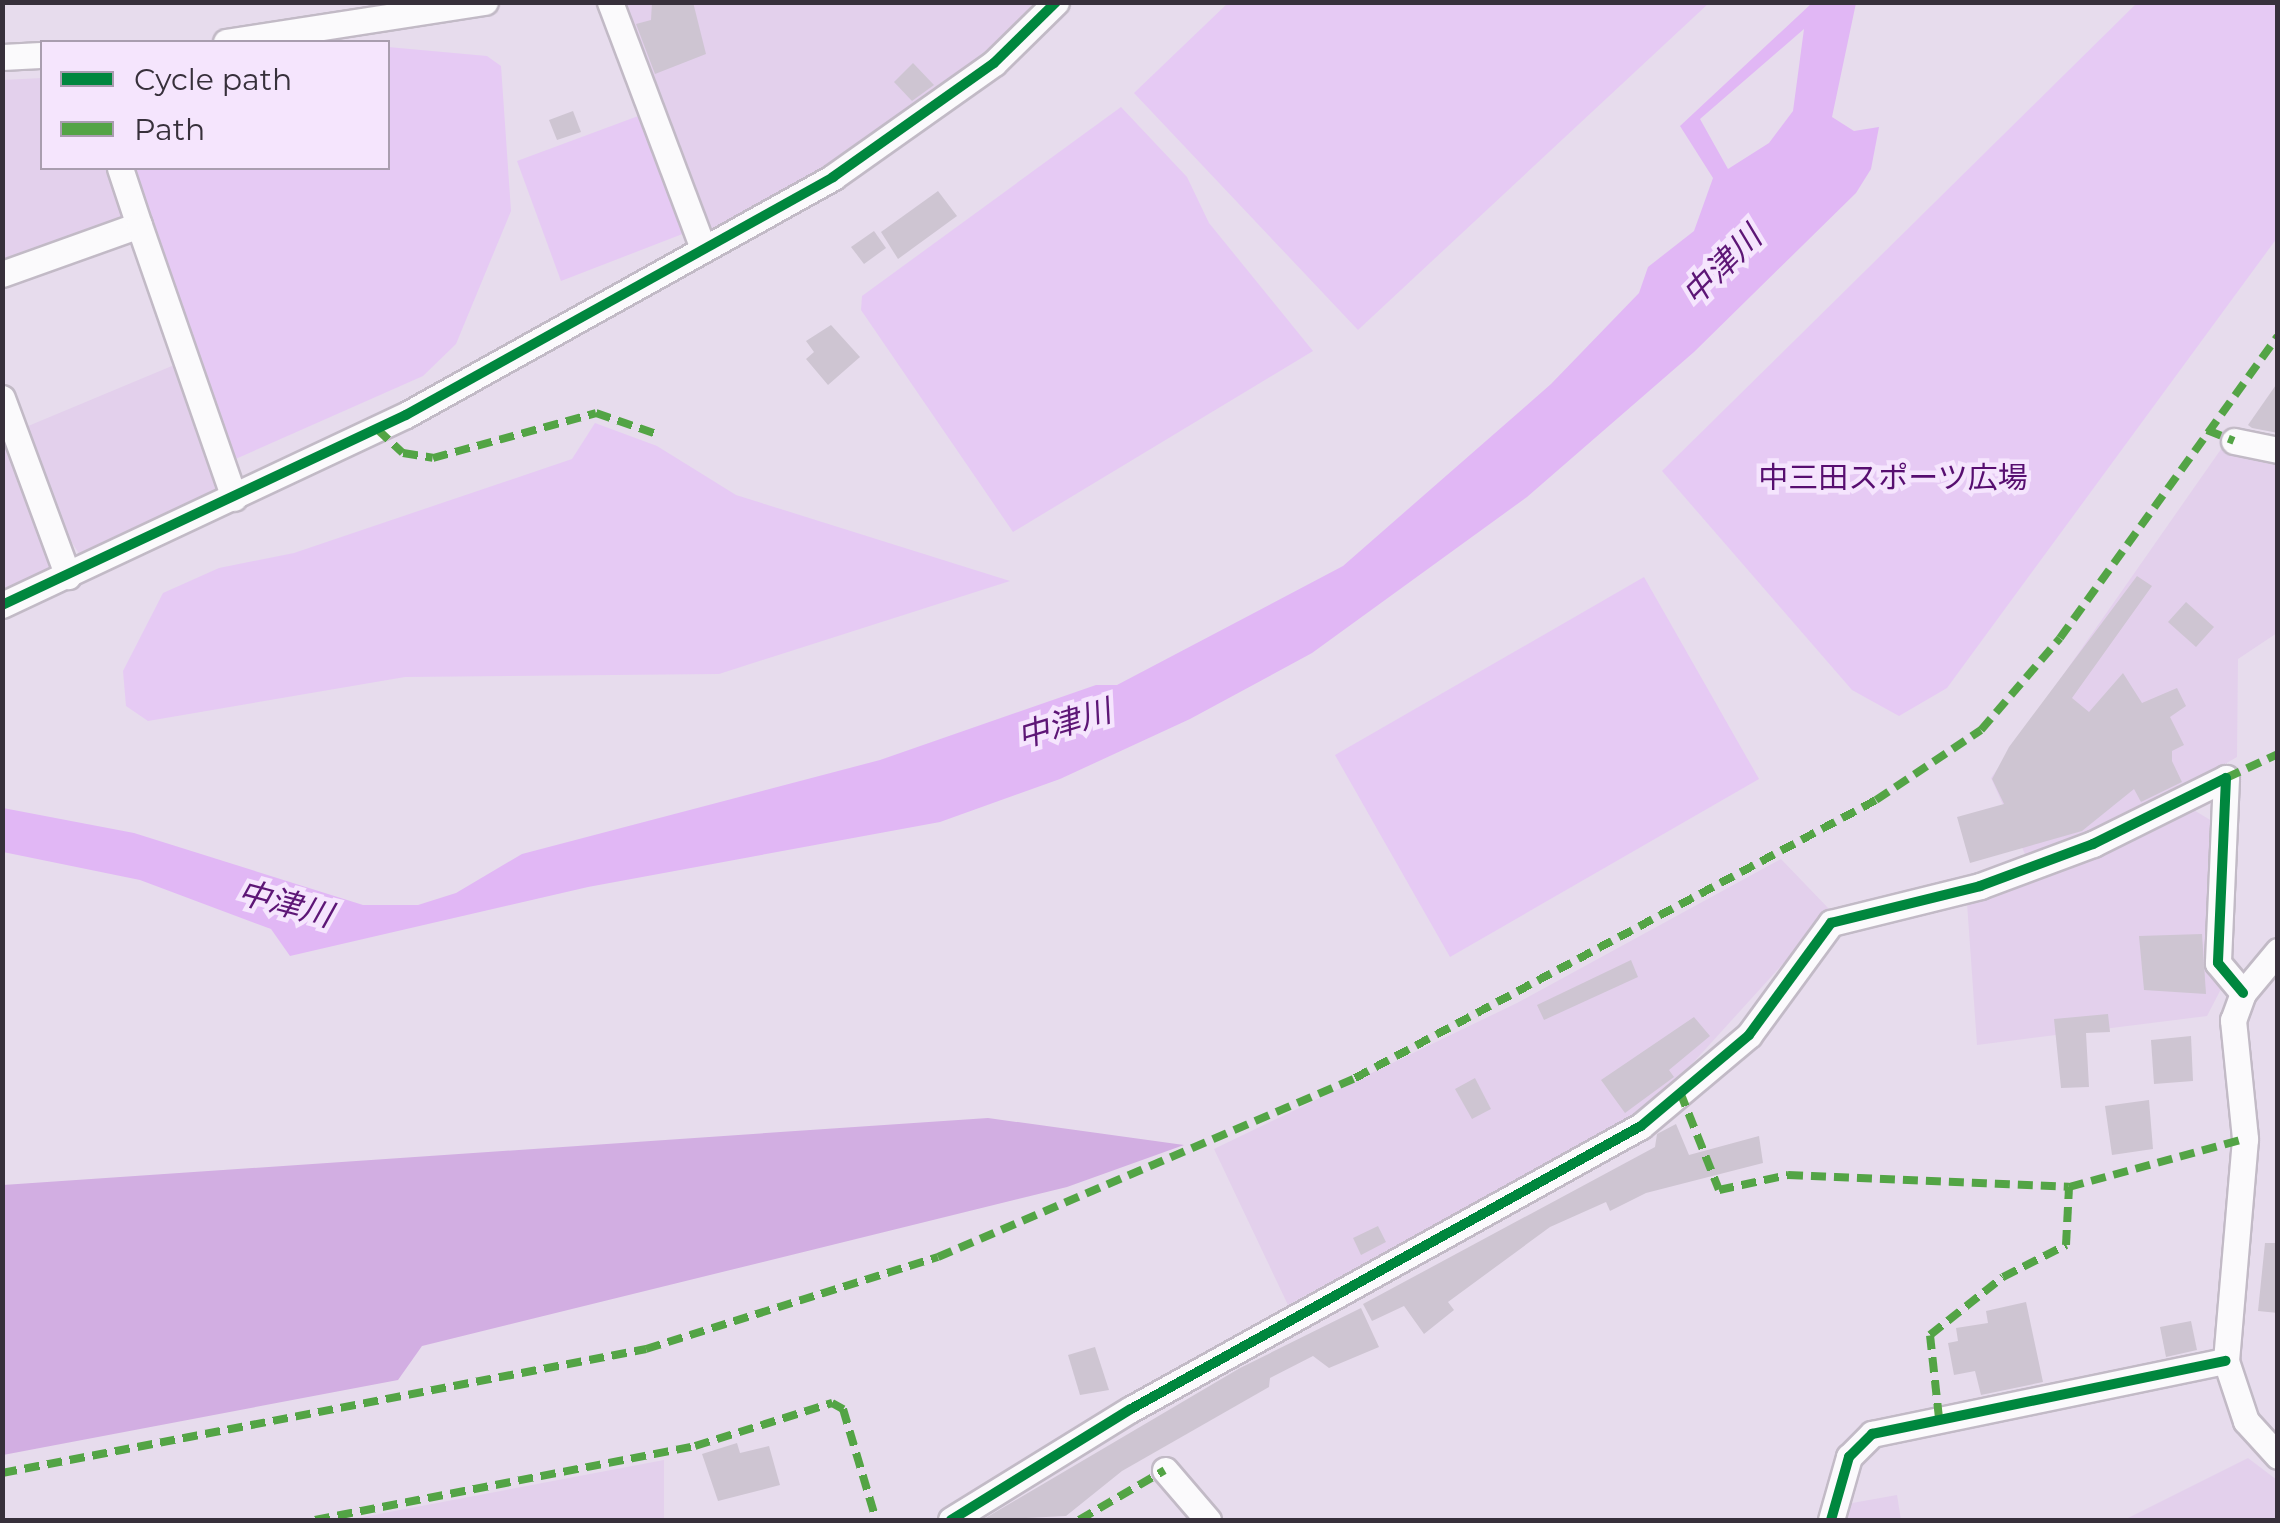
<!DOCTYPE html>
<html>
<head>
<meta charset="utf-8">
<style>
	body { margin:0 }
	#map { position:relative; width:2280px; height:1523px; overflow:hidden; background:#e7dced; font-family:Montserrat,"Noto Sans JP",sans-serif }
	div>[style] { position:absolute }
	.built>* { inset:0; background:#e3d0ec }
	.green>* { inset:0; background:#e6caf4 }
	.forest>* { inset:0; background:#d2aee2 }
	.water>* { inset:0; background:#e1b7f5 }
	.building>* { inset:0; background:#cec5d2 }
	.roads { filter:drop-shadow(2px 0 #c2bac6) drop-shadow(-2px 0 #c2bac6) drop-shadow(0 2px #c2bac6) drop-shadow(0 -2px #c2bac6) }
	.minor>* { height:25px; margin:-12.5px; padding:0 12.5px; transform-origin:12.5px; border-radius:12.5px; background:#fbfafc }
	.quiet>* { height:8px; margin-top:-4px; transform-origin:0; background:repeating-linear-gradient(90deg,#53a445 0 15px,transparent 0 23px) }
	.cycleway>* { height:10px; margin:-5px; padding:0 5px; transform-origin:5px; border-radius:5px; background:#00873e }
	span { translate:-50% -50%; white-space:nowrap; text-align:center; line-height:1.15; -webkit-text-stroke:9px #f5e5fd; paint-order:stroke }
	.park-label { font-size:30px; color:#570e70 }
	.water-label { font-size:32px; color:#5d1676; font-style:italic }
	.frame { position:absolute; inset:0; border:5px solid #37303b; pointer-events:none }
	.legend { position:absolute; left:40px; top:40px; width:350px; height:130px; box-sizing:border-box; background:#f5e5fd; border:2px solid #a99daf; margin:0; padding:12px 18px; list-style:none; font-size:30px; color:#37303b }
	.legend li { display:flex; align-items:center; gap:20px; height:50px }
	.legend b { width:50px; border:2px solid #a99daf }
</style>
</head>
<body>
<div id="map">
	<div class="built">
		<div style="clip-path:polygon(621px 3px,1042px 3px,885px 136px,712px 232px,704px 228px)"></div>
		<div style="clip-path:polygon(42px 78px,42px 168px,111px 168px,126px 223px,3px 269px,2px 80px)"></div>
		<div style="clip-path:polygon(179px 363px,222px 485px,218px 496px,84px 561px,49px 508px,21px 429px)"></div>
		<div style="clip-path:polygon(2px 412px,53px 570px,2px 593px)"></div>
		<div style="clip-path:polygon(2226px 442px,2277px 454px,2277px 633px,2238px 659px,2237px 757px,2130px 819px,2028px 861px,1991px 778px)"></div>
		<div style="clip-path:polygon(2187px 806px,2217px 824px,2221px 989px,2207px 1016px,1977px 1045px,1967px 903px,2116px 845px)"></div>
		<div style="clip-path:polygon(1781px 859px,1831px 911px,1691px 1065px,1637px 1113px,1288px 1305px,1214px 1149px,1517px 1003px)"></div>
		<div style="clip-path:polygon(2248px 1458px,2277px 1480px,2277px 1520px,2124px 1520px)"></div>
		<div style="clip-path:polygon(664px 1460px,664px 1520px,347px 1520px)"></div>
		<div style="clip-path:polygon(1897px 1495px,1901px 1520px,1836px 1520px,1841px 1505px)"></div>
	</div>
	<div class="green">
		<div style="clip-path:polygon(1228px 3px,1228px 2px,1709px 3px,1358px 330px,1134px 93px)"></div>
		<div style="clip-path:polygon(2137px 3px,2277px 3px,2277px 238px,1947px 688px,1899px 716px,1852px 690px,1662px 471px)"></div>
		<div style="clip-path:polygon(388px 47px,487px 56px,501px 66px,511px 211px,456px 344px,423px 376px,231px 461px,132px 168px,388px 168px)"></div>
		<div style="clip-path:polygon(1121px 107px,1187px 177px,1209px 223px,1313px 351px,1013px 532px,861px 310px,862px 296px)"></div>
		<div style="clip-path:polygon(641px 115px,685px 233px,561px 281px,517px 161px)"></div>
		<div style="clip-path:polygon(595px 423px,657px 446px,736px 495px,1010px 581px,719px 674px,405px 677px,148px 721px,126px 706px,123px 671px,163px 593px,219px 568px,294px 553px,572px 459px)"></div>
		<div style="clip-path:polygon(1644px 577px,1759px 779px,1450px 957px,1335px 755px)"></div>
	</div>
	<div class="forest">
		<div style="clip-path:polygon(988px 1118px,1184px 1145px,1067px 1187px,422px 1346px,398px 1380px,3px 1455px,3px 1185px)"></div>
	</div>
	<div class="water">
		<div style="clip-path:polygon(evenodd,1812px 3px,1856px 3px,1832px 117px,1854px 131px,1879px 127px,1871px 169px,1856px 193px,1694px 352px,1527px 497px,1312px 653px,1190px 719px,1060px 779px,940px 822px,588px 887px,290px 956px,271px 929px,140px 880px,3px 852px,3px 808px,134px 833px,363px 905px,418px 905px,456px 893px,522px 854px,880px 760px,1096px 685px,1117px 685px,1343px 566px,1551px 384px,1639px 293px,1648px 267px,1694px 231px,1713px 178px,1680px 126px,1812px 3px,1804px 29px,1793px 111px,1769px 143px,1728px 169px,1700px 119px,1804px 29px)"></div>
	</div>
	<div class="building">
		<div style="clip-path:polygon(652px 2px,693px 2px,706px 54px,655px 74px,636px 24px,651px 20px)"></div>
		<div style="clip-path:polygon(913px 63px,934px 85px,912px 101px,894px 82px)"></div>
		<div style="clip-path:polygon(573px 111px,581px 132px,557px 140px,549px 120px)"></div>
		<div style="clip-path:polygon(938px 191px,957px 216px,898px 259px,881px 232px)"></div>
		<div style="clip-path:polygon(874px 231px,886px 248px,864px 264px,851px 247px)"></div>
		<div style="clip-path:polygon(831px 325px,860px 357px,828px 385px,806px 359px,814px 352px,806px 341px)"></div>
		<div style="clip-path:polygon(2278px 382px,2278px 433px,2252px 428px,2248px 425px)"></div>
		<div style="clip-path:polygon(2137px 576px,2152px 586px,2072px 698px,2089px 712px,2123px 673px,2142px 703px,2177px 688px,2186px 706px,2170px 717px,2184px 745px,2172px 751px,2172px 761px,2182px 782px,2141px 802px,2134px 789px,2082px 831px,1970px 863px,1957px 817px,2004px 804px,1992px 779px,2009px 747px)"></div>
		<div style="clip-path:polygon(2186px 602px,2214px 627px,2196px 647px,2168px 622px)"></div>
		<div style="clip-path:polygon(2202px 934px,2206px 994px,2144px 990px,2139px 936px)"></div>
		<div style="clip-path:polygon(1631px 960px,1638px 977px,1544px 1020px,1537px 1005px)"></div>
		<div style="clip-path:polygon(2108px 1014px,2110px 1032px,2086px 1033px,2089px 1087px,2061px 1088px,2054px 1019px)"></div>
		<div style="clip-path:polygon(1694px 1017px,1710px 1036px,1669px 1070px,1674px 1077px,1625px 1113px,1601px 1080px)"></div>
		<div style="clip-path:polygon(2191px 1036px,2193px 1081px,2154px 1084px,2151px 1040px)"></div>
		<div style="clip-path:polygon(1475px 1078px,1491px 1109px,1472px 1119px,1455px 1089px)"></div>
		<div style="clip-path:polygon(2149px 1100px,2153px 1149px,2112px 1155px,2105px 1106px)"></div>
		<div style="clip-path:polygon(1676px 1124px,1689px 1155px,1759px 1136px,1763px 1163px,1646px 1193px,1610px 1211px,1606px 1202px,1550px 1227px,1448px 1302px,1454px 1310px,1424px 1334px,1404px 1306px,1372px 1321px,1363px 1304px,1655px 1147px,1657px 1134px)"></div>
		<div style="clip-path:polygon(1378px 1226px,1386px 1242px,1361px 1255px,1353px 1238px)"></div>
		<div style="clip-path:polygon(2265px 1243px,2278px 1243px,2278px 1313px,2258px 1311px)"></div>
		<div style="clip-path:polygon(2026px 1302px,2043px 1382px,1981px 1395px,1975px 1371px,1954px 1375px,1948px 1343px,1958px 1341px,1956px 1328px,1988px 1323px,1986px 1311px)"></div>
		<div style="clip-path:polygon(1361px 1308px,1379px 1347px,1329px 1368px,1313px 1356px,1270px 1378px,1269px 1387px,1122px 1471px,1066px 1516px,982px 1520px,1240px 1368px)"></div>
		<div style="clip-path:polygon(2191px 1321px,2197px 1350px,2166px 1357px,2160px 1327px)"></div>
		<div style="clip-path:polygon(1095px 1347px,1109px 1390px,1080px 1395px,1068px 1355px)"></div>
		<div style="clip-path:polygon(737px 1443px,740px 1453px,769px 1446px,780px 1485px,718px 1501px,702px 1454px)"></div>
	</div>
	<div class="roads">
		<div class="minor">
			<div style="left:610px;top:2px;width:263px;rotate:69.3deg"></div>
			<div style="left:226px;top:42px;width:262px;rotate:-8.8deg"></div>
			<div style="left:2px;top:57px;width:40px;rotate:-2.9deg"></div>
			<div style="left:120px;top:168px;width:60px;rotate:71.6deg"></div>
			<div style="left:2px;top:274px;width:145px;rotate:-19.7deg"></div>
			<div style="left:139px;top:225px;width:289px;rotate:70.8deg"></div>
			<div style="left:2px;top:398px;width:190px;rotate:69.7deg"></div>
			<div style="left:2234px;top:441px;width:45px;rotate:11.6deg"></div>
			<div style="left:2px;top:605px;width:446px;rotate:-25.2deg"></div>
			<div style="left:406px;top:415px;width:489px;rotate:-29.1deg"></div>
			<div style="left:833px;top:177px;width:197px;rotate:-35.3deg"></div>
			<div style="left:994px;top:63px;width:87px;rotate:-44.5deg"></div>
			<div style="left:2278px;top:951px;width:55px;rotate:129.8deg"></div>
			<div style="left:2243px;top:993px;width:29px;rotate:110deg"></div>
			<div style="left:2233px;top:1020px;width:120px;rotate:84.2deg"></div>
			<div style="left:2245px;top:1139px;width:223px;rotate:94.9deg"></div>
			<div style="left:2226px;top:1361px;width:63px;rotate:71.6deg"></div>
			<div style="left:2246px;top:1421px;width:47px;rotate:47.6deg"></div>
			<div style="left:1165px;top:1470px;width:66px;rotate:49.3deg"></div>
			<div style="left:951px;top:1520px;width:211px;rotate:-31.7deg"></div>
			<div style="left:1131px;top:1409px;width:583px;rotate:-29.03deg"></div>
			<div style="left:1641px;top:1126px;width:141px;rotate:-40.1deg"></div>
			<div style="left:1749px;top:1035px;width:139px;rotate:-53.8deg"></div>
			<div style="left:1831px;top:923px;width:154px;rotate:-13.9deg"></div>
			<div style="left:1980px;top:886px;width:121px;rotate:-20.4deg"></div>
			<div style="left:2093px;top:844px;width:148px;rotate:-26.4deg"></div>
			<div style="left:2226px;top:778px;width:185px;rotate:92.5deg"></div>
			<div style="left:2218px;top:963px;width:39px;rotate:50deg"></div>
			<div style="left:1831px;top:1520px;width:66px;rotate:-74.1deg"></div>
			<div style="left:1849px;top:1457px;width:33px;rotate:-45deg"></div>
			<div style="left:1872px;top:1434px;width:361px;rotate:-11.7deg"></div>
		</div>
	</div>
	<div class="quiet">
		<div style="left:377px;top:429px;width:35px;rotate:43deg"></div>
		<div style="left:403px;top:453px;width:30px;rotate:9deg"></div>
		<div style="left:433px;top:458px;width:169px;rotate:-15.4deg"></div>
		<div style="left:596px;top:413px;width:67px;rotate:19.2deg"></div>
		<div style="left:2207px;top:430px;width:29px;rotate:22deg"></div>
		<div style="left:2226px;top:778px;width:57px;rotate:-24.8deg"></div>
		<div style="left:1680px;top:1092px;width:105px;rotate:68.3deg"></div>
		<div style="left:1719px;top:1190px;width:71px;rotate:-12.3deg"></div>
		<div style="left:1788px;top:1175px;width:281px;rotate:2.4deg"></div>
		<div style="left:2069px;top:1187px;width:182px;rotate:-15.3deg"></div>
		<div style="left:1939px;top:1418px;width:83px;rotate:-96.2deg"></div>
		<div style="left:1930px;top:1335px;width:93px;rotate:-38.5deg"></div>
		<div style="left:2003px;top:1277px;width:71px;rotate:-26.9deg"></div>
		<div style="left:2066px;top:1245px;width:58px;rotate:-87deg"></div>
		<div style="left:2px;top:1473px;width:656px;rotate:-10.9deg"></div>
		<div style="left:646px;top:1349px;width:306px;rotate:-17.5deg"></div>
		<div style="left:938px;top:1257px;width:454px;rotate:-23.2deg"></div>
		<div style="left:1355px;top:1078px;width:591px;rotate:-28.08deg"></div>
		<div style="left:1876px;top:800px;width:126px;rotate:-33.7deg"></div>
		<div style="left:1981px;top:730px;width:121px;rotate:-49.3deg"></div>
		<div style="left:2060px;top:638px;width:372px;rotate:-54.2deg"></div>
		<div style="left:315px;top:1520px;width:387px;rotate:-11deg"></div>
		<div style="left:695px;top:1446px;width:144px;rotate:-17.4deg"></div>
		<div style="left:832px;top:1403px;width:13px;rotate:29deg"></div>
		<div style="left:843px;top:1409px;width:116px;rotate:73.4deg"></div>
		<div style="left:1079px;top:1520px;width:99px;rotate:-30.2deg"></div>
	</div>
	<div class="cycleway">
		<div style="left:2px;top:605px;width:446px;rotate:-25.2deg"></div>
		<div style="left:406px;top:415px;width:489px;rotate:-29.1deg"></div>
		<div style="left:833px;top:177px;width:197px;rotate:-35.3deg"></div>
		<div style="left:994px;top:63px;width:87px;rotate:-44.5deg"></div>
		<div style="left:951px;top:1520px;width:211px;rotate:-31.7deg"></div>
		<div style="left:1131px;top:1409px;width:583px;rotate:-29.03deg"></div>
		<div style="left:1641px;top:1126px;width:141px;rotate:-40.1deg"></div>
		<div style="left:1749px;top:1035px;width:139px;rotate:-53.8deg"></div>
		<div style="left:1831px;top:923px;width:154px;rotate:-13.9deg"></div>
		<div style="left:1980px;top:886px;width:121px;rotate:-20.4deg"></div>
		<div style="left:2093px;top:844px;width:148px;rotate:-26.4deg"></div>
		<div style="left:2226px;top:778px;width:185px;rotate:92.5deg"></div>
		<div style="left:2218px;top:963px;width:39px;rotate:50deg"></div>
		<div style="left:1831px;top:1520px;width:66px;rotate:-74.1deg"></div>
		<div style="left:1849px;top:1457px;width:33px;rotate:-45deg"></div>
		<div style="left:1872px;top:1434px;width:361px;rotate:-11.7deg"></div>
	</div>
	<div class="park-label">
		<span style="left:1893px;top:478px">中三田スポーツ広場</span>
	</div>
	<div class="water-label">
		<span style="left:1722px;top:266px;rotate:-45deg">中津川</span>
		<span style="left:1064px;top:724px;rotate:-17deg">中津川</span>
		<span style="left:285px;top:904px;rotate:15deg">中津川</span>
	</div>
	<div class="frame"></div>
	<ul class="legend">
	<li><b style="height:12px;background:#00873e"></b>Cycle path</li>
	<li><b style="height:12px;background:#53a445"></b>Path</li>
	</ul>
</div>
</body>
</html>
